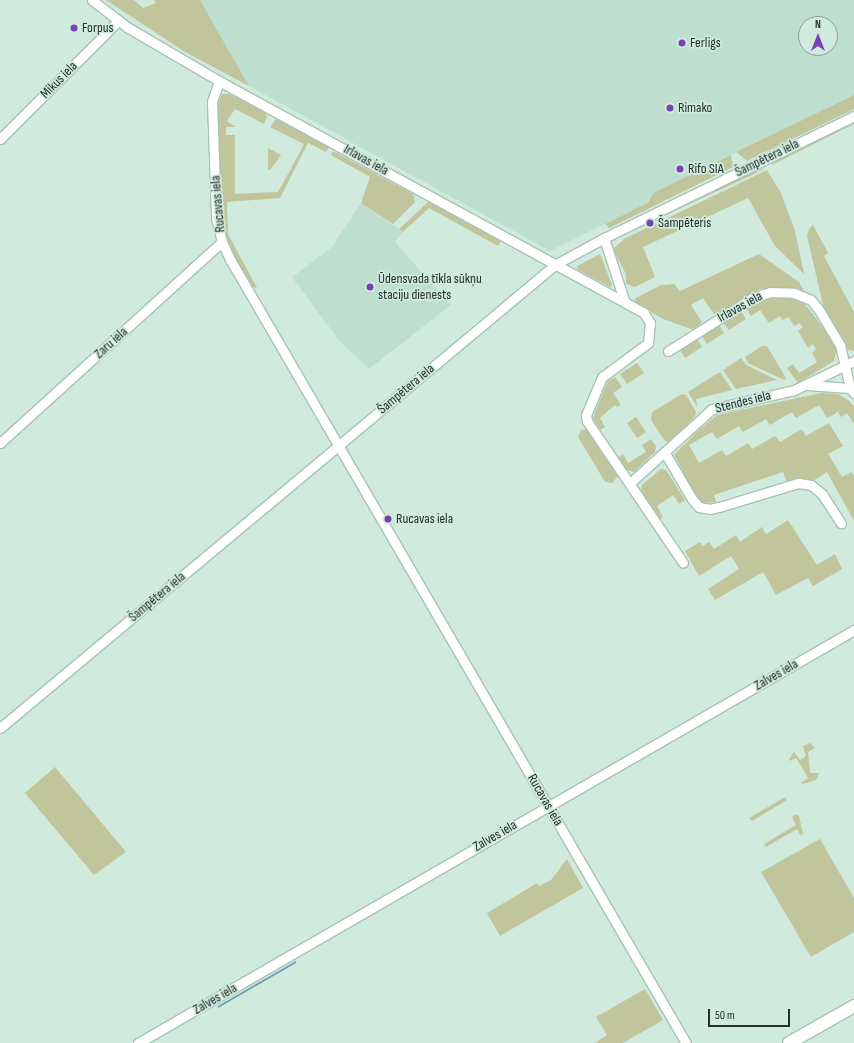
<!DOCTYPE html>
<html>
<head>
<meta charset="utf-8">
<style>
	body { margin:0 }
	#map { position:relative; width:854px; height:1043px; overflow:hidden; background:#d0eade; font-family:"Sofia Sans Condensed",sans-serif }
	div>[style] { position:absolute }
	.built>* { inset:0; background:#bedfd0 }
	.green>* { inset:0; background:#c1c59c }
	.water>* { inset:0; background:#669eb0 }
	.roads { filter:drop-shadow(1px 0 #a9c2b6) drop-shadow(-1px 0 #a9c2b6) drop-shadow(0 1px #a9c2b6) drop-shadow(0 -1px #a9c2b6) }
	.minor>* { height:9px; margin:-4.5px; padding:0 4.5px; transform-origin:4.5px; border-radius:4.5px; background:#fff }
	.tertiary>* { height:12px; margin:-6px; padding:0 6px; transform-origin:6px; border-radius:6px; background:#fff }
	.dots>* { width:11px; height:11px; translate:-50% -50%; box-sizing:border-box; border:2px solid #d0eade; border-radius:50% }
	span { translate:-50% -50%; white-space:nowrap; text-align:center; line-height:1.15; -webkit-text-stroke:3.5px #d0eade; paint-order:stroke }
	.poi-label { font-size:14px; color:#27302c }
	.left { translate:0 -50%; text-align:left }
	.street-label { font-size:14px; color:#27302c }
	.north { position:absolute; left:798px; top:16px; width:40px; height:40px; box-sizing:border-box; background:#d0eade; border:1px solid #8ca097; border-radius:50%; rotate:0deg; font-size:11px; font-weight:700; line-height:16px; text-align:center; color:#27302c }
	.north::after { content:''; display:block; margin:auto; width:14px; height:18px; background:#7a3fb5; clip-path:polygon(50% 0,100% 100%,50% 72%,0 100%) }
	.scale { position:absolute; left:708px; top:1009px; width:82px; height:18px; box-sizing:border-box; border:2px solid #27302c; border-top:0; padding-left:5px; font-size:12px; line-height:14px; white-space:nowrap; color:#27302c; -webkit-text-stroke:3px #d0eade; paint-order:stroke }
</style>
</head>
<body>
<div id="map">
	<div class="built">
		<div style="clip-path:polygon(evenodd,200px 0,854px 0,854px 95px,653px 193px,650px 202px,550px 251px,249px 86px,200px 0,806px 24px,830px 24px,830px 48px,806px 48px,806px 24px)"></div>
		<div style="clip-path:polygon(361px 203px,403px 232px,395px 242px,451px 305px,369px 369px,338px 339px,292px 277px,331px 248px)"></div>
	</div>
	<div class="green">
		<div style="clip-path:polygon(106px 0,134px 0,143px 8px,156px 3px,154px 0,200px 0,249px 86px,185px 52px)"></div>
		<div style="clip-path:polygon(222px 94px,229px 94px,265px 112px,267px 117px,264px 124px,235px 109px,227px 121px,235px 127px,226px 127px,226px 135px,235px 135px,235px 194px,278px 192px,299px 154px,304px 144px,270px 127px,276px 119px,329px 147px,326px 152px,308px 143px,280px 198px,227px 202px,228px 234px,257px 288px,250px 287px,226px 240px,223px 228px,217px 106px)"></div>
		<div style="clip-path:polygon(854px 95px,854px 109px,807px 132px,747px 161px,736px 152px)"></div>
		<div style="clip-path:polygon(854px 121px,854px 124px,772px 165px,773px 160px)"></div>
		<div style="clip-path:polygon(268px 148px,281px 155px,270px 170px,268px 169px)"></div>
		<div style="clip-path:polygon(333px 151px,413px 194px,415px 202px,393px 224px,361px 203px,370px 177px,331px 155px)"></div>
		<div style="clip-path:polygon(731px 155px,733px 167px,609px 228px,605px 224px,649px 202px,653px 193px)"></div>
		<div style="clip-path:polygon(759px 168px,765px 169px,655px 220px,697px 198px)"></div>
		<div style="clip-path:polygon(767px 170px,781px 193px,795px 231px,804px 274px,775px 246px,748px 198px,643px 247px,655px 277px,635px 287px,626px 284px,626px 274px,613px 249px,624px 239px)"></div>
		<div style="clip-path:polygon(428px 202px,435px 205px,501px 241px,498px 246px,429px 208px,403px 232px,399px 229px)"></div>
		<div style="clip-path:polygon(813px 225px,828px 253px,824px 256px,854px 312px,854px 351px,846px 349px,823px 305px,807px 236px,809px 229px)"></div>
		<div style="clip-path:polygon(600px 254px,612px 285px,610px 287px,578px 270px,577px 266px)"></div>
		<div style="clip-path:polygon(759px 254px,799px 282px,805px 293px,784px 289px,760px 289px,719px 314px,714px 314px,703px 298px,691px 305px,702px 322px,695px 328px,691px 329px,663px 319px,634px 302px,636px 298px,661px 285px,674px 284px,680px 291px)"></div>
		<div style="clip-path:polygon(762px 298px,789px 298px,805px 304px,833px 341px,836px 351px,834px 361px,798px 383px,787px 368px,793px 364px,799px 373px,817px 362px,812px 353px,816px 349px,813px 344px,808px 348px,798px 331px,803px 327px,800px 323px,794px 326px,789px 317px,782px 320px,780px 316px,769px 323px,760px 310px,751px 316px,746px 308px)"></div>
		<div style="clip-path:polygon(741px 311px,746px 319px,729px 330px,723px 322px)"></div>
		<div style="clip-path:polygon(719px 325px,724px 333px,707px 344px,702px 336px)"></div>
		<div style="clip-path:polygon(697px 339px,702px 347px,685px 358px,680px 350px)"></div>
		<div style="clip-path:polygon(762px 346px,767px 346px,786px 378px,784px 380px,748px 363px,745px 357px)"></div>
		<div style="clip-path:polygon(741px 358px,746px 365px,777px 380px,736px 389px,723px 370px)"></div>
		<div style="clip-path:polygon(637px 363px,644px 373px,627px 384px,620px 374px)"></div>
		<div style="clip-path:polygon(720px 372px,732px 390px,696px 399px,697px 407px,688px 392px)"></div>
		<div style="clip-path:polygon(615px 377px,622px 387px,613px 393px,621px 405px,617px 407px,615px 405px,600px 418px,605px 427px,601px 430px,593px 419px,595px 412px,608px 381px)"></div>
		<div style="clip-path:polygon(821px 393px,838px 394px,848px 400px,854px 406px,854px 424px,847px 413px,841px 417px,838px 412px,827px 418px,819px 405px,796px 418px,792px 412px,770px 425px,766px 419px,743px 432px,739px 426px,717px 439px,712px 432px,689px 445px,699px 463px,722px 450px,726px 456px,748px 443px,752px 449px,775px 436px,780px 442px,802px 429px,806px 436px,829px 423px,843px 446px,828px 454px,842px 477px,852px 472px,854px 475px,854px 521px,827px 472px,813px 481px,798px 478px,787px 482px,783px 472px,714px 495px,716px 502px,703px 503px,698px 499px,681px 473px,683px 471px,674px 455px,700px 429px,717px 415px)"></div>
		<div style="clip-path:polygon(682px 394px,686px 395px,696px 412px,695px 416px,670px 442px,665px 441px,651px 420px,652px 412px)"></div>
		<div style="clip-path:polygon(636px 417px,646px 432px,637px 438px,627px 423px)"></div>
		<div style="clip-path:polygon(588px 429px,618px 476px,612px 483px,605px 482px,578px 437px,581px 430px)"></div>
		<div style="clip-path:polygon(651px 439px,656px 446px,655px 452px,634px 472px,624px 469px,619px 457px,623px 454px,628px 463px,646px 452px,642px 445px)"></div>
		<div style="clip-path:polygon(661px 469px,666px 470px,685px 500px,679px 504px,673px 495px,657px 506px,663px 517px,659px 520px,641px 490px,642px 485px)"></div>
		<div style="clip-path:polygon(788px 520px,817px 565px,835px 554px,842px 569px,813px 586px,808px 578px,776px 595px,763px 572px,715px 600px,708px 589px,739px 569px,731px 556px,699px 576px,685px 551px,700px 542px,703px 546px,709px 542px,714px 549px,736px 535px,740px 542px,762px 527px,766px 534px)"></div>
		<div style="clip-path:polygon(810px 743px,815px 748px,808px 752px,810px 773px,819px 773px,816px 780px,803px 784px,801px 783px,808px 778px,796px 758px,789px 761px,789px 759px,794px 752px,800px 760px,806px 756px,803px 746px)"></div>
		<div style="clip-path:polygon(55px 767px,126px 852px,94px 875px,25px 793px)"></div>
		<div style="clip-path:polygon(785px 797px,787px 800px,752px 821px,749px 818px)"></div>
		<div style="clip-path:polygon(796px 814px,799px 816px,803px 834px,801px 836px,797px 829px,766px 847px,764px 844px,796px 825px,792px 817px)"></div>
		<div style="clip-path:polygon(820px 839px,854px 898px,854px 932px,811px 957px,761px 872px)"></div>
		<div style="clip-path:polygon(567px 859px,583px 888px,500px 936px,487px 913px,537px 883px,539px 886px,551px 880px)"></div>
		<div style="clip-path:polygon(645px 989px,663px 1020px,623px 1043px,595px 1043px,607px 1035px,596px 1017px)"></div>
	</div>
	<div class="water">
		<div style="clip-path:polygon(296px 961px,296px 963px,218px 1008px,218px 1006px)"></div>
	</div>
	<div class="roads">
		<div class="minor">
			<div style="left:92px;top:0;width:44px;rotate:37.6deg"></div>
			<div style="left:127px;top:27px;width:107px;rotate:30.4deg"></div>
			<div style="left:219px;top:81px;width:484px;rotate:28.6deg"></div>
			<div style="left:644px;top:313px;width:12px;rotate:59deg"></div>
			<div style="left:650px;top:323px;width:20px;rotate:96deg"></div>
			<div style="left:648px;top:343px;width:57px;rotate:143.5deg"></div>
			<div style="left:602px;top:377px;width:41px;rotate:112.8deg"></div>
			<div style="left:586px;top:415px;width:6px;rotate:81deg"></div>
			<div style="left:587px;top:421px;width:171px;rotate:55.9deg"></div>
			<div style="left:219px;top:81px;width:21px;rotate:109deg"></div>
			<div style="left:212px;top:101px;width:117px;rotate:88deg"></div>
			<div style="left:216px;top:218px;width:25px;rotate:76deg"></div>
			<div style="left:222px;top:242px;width:21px;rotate:65deg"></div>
			<div style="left:231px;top:261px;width:905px;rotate:59.81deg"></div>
			<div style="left:0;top:139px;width:167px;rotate:-45deg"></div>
			<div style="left:604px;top:238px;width:65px;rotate:72.1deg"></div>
			<div style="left:668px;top:351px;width:99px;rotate:-32.2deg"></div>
			<div style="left:752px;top:298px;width:19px;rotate:-18deg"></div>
			<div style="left:770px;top:292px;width:24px;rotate:2deg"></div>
			<div style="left:794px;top:293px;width:18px;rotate:22deg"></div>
			<div style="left:811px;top:300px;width:13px;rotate:51deg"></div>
			<div style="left:819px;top:310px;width:41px;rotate:59deg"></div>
			<div style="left:840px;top:345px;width:44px;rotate:76.9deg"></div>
			<div style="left:850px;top:388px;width:6px;rotate:51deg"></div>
			<div style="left:807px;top:385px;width:43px;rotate:4deg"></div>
			<div style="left:0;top:443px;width:299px;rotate:-42.2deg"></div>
			<div style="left:665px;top:453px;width:53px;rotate:59.6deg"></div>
			<div style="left:692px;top:499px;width:11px;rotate:49deg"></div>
			<div style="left:699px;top:507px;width:11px;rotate:10deg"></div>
			<div style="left:710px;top:509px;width:9px;rotate:-13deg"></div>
			<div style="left:719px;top:507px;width:83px;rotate:-16.9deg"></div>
			<div style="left:798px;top:483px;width:13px;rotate:9deg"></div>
			<div style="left:811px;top:485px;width:14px;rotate:39deg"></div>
			<div style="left:822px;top:494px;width:35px;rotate:57deg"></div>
			<div style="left:630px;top:483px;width:110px;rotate:-42.1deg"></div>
			<div style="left:712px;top:409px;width:84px;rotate:-13deg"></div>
			<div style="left:794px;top:390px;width:67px;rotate:-25.8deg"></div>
			<div style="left:0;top:728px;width:724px;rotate:-39.85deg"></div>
			<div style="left:556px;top:264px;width:55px;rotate:-28.4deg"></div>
			<div style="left:604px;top:238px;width:278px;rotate:-26deg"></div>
			<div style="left:138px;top:1043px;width:827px;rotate:-29.98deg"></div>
		</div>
		<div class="tertiary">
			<div style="left:789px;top:1043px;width:75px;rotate:-29.6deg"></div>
		</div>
	</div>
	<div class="dots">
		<div style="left:74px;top:28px;background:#7a3fb5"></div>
		<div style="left:682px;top:43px;background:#7a3fb5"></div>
		<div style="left:670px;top:108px;background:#7a3fb5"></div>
		<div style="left:680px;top:169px;background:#7a3fb5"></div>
		<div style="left:650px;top:223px;background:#7a3fb5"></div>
		<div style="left:370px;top:287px;background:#7a3fb5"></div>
		<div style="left:388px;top:519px;background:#7a3fb5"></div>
	</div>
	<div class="poi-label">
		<span class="left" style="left:82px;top:28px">Forpus</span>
		<span class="left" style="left:690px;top:43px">Ferligs</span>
		<span class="left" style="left:678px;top:108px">Rimako</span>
		<span class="left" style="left:688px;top:169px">Rifo SIA</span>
		<span class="left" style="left:658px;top:223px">Šampēteris</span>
		<span class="left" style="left:378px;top:287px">Ūdensvada tīkla sūkņu<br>staciju dienests</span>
		<span class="left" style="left:396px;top:519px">Rucavas iela</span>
	</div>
	<div class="street-label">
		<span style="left:59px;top:80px;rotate:-45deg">Mikus iela</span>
		<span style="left:767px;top:158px;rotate:-26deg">Šampētera iela</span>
		<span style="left:366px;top:160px;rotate:29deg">Irlavas iela</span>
		<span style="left:218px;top:204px;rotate:-95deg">Rucavas iela</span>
		<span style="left:740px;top:307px;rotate:-29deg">Irlavas iela</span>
		<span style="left:111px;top:343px;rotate:-42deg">Zaru iela</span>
		<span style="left:406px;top:389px;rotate:-40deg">Šampētera iela</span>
		<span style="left:743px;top:402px;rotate:-14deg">Stendes iela</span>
		<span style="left:157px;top:597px;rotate:-40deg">Šampētera iela</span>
		<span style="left:776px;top:675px;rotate:-30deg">Zalves iela</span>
		<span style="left:545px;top:800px;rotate:60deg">Rucavas iela</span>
		<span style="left:495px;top:836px;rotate:-30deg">Zalves iela</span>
		<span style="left:215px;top:999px;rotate:-30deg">Zalves iela</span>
	</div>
	<div class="north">N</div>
	<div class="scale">50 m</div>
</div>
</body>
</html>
